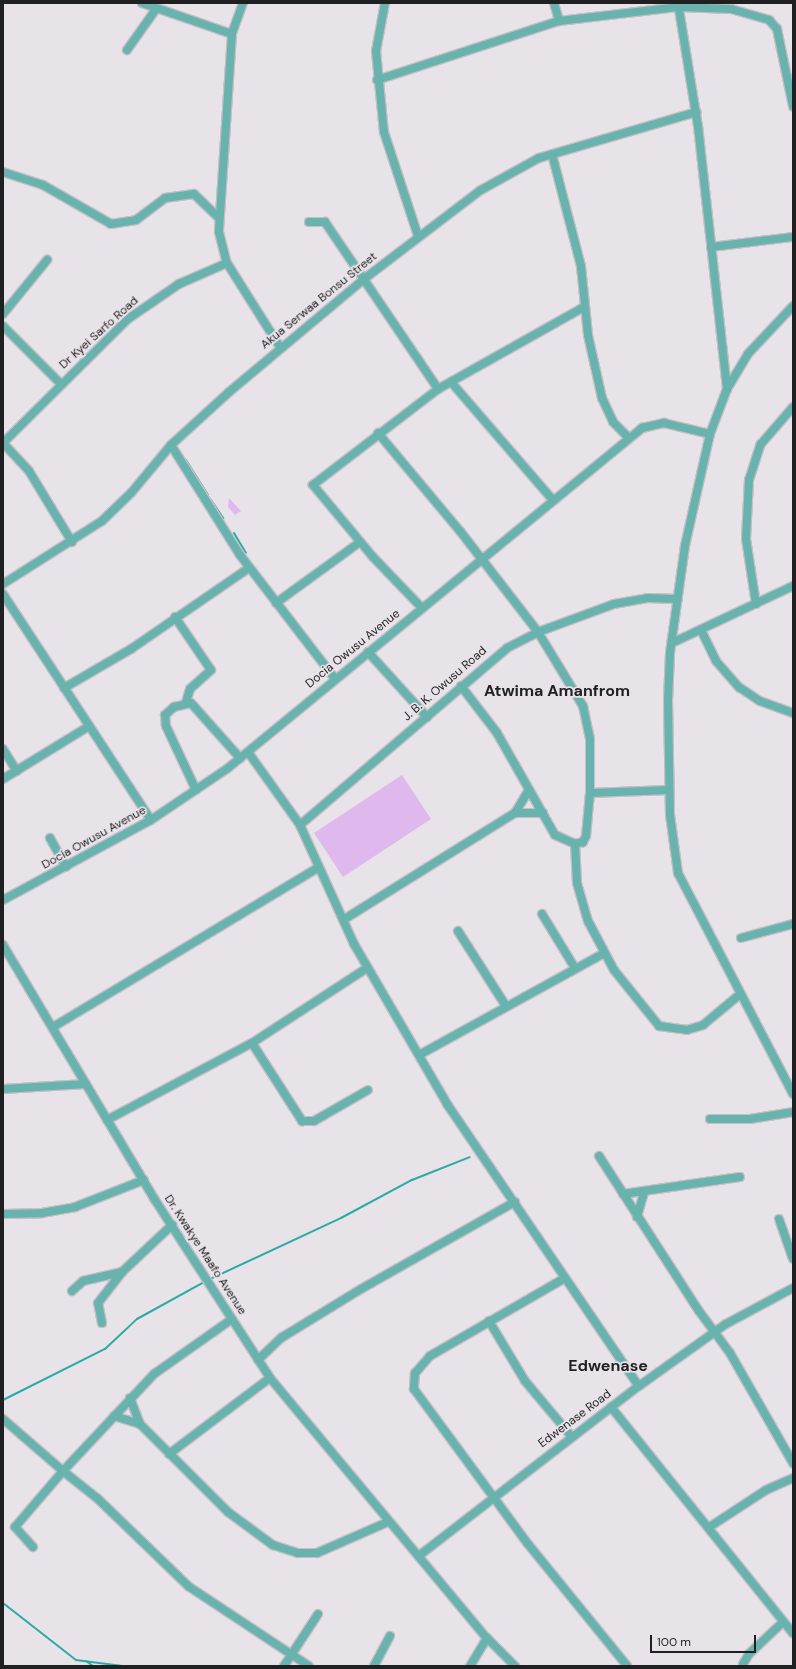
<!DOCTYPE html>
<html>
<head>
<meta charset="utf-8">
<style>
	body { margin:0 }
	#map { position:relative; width:796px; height:1669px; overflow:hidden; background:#e8e3e9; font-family:"DM Sans",sans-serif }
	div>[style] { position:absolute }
	.green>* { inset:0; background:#dfb8ed }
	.stream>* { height:2px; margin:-1px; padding:0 1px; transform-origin:1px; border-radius:1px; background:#2baba5 }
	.roads { filter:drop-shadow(1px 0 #c4c0c5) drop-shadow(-1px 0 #c4c0c5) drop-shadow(0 1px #c4c0c5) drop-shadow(0 -1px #c4c0c5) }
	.minor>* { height:8px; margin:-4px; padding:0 4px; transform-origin:4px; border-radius:4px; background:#69b3ae }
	span { translate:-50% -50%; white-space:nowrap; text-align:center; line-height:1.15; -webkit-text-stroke:3.5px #e8e3e9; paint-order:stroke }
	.street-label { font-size:12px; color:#201f21 }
	.district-label { font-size:16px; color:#201f21; font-weight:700 }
	.frame { position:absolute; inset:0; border:4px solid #201f21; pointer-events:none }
	.scale { position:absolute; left:650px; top:1635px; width:106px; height:18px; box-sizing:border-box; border:2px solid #201f21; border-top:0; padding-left:5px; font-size:12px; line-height:14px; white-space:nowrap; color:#201f21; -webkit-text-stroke:3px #e8e3e9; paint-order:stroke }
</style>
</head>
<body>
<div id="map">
	<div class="green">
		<div style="clip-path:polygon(229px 498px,241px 511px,235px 515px,228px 507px)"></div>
		<div style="clip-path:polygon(402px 775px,431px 819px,343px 877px,314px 833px)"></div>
	</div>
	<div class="stream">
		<div style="left:186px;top:460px;width:41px;rotate:57.8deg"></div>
		<div style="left:211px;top:500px;width:22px;rotate:56deg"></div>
		<div style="left:234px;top:533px;width:23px;rotate:59deg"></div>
		<div style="left:208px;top:1280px;width:147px;rotate:-25deg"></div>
		<div style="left:341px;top:1218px;width:81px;rotate:-28.2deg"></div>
		<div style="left:412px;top:1180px;width:62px;rotate:-21.6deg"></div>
		<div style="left:3px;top:1400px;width:114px;rotate:-26.6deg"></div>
		<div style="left:105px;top:1349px;width:44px;rotate:-43.2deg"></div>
		<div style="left:137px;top:1319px;width:77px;rotate:-28.9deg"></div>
		<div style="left:3px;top:1603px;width:93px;rotate:38deg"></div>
		<div style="left:76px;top:1660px;width:47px;rotate:7.3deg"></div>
		<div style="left:86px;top:1661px;width:9px;rotate:36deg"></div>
	</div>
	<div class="roads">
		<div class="minor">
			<div style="left:142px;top:3px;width:95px;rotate:19deg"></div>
			<div style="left:243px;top:3px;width:33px;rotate:110deg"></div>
			<div style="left:232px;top:34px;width:198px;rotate:93.8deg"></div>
			<div style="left:219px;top:232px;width:32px;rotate:76deg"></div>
			<div style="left:227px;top:263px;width:99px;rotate:57.8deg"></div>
			<div style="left:385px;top:3px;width:49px;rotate:100.6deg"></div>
			<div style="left:376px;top:51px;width:81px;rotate:84.4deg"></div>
			<div style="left:384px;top:132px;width:109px;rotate:71.9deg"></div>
			<div style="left:554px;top:3px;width:19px;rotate:74deg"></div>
			<div style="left:678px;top:3px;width:125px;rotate:80.8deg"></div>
			<div style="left:698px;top:126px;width:265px;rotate:83.7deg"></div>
			<div style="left:127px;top:50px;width:50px;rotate:-54.7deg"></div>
			<div style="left:377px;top:80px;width:191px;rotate:-18deg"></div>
			<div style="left:559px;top:21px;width:121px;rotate:-6.7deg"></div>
			<div style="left:679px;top:7px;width:52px;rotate:2.2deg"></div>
			<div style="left:731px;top:9px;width:40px;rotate:16deg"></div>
			<div style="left:769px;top:20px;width:12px;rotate:48deg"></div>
			<div style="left:777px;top:29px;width:79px;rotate:78.3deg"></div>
			<div style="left:552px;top:154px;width:116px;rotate:75.5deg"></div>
			<div style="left:581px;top:266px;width:69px;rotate:84.2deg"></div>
			<div style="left:588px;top:335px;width:65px;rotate:77.5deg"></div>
			<div style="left:602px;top:398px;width:26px;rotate:65deg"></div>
			<div style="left:613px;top:422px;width:21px;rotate:45deg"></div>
			<div style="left:3px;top:172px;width:42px;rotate:18deg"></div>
			<div style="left:43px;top:185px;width:78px;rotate:29.8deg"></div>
			<div style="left:111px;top:224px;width:25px;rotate:-9deg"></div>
			<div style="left:136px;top:220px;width:36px;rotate:-37deg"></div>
			<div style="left:165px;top:198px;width:29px;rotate:-8deg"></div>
			<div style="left:194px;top:194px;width:33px;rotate:44deg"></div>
			<div style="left:309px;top:222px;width:16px"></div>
			<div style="left:325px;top:222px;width:202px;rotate:55.9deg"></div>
			<div style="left:711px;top:247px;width:83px;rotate:-7deg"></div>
			<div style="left:793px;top:306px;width:66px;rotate:133.2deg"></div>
			<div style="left:748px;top:354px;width:41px;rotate:121deg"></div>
			<div style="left:727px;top:389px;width:48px;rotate:110.7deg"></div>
			<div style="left:710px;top:434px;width:115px;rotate:102.6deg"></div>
			<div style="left:685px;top:546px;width:108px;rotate:98deg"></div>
			<div style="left:670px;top:653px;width:47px;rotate:92.4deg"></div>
			<div style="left:668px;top:700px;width:115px;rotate:89deg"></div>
			<div style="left:670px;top:815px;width:59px;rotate:82.1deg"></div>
			<div style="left:678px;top:873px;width:249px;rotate:62.5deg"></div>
			<div style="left:3px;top:314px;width:70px;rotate:-50.8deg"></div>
			<div style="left:3px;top:326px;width:82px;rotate:45deg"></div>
			<div style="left:451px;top:382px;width:156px;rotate:49.2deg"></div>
			<div style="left:378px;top:433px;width:128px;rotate:50.1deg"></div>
			<div style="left:460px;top:531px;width:128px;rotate:52.3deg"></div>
			<div style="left:538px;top:632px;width:87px;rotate:58.7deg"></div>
			<div style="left:583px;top:706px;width:34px;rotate:78deg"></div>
			<div style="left:590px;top:739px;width:54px;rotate:90deg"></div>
			<div style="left:590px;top:793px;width:43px;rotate:95.3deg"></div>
			<div style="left:586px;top:836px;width:7px;rotate:117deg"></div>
			<div style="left:583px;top:842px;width:8px;rotate:166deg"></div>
			<div style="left:575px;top:844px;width:39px;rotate:87deg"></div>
			<div style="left:577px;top:883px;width:40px;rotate:74deg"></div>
			<div style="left:588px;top:921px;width:55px;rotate:62deg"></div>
			<div style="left:614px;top:970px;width:72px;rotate:51.2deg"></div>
			<div style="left:659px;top:1026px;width:28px;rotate:8deg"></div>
			<div style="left:687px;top:1030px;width:17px;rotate:-17deg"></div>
			<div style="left:703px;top:1025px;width:47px;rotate:-39.8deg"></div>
			<div style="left:3px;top:443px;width:176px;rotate:-44.8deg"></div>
			<div style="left:128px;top:319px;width:62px;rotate:-34.5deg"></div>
			<div style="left:179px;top:284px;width:52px;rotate:-23.6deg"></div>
			<div style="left:3px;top:443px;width:38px;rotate:47deg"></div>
			<div style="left:29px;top:471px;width:83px;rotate:58.8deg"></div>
			<div style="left:171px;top:445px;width:130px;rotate:57.9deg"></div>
			<div style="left:240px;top:555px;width:156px;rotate:52.5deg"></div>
			<div style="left:3px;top:584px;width:117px;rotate:-32.5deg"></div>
			<div style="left:102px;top:521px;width:40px;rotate:-44deg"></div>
			<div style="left:131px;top:493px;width:62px;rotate:-50.2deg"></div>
			<div style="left:171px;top:445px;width:79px;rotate:-42.4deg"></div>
			<div style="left:229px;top:392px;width:176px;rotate:-39.9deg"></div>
			<div style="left:364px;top:279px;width:147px;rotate:-37.3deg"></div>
			<div style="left:481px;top:190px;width:66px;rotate:-28.9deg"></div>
			<div style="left:539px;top:158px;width:164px;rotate:-16.3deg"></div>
			<div style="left:3px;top:594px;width:270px;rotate:56.8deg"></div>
			<div style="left:276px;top:603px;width:104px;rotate:-36deg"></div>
			<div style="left:756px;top:604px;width:66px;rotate:-98.7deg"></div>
			<div style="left:746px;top:539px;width:59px;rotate:-87.1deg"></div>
			<div style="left:749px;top:480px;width:38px;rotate:-72deg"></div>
			<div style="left:761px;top:444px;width:49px;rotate:-49.1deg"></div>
			<div style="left:422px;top:608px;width:71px;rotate:-133.9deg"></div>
			<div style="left:373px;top:557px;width:94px;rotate:-129.8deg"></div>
			<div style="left:313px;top:485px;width:158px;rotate:-37.5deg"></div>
			<div style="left:438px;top:389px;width:167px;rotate:-29.3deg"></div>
			<div style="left:175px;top:617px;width:64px;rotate:55.8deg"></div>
			<div style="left:211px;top:670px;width:28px;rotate:138deg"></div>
			<div style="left:190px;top:689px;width:14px;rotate:107deg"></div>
			<div style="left:701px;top:630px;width:34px;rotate:64deg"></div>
			<div style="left:716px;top:661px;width:35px;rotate:49deg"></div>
			<div style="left:739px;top:687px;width:25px;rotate:34deg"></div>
			<div style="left:760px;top:701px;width:35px;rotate:20deg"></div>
			<div style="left:672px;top:643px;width:134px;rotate:-25.2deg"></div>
			<div style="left:368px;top:652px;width:88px;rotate:47.8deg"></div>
			<div style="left:461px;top:686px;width:59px;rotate:52.5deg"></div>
			<div style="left:497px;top:733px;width:117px;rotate:60.4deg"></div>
			<div style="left:555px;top:835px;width:22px;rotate:24deg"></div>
			<div style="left:64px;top:688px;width:78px;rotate:-30.2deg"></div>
			<div style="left:131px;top:649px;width:143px;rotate:-34.5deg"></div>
			<div style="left:3px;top:749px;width:26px;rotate:58deg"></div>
			<div style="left:248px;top:752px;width:90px;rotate:54.5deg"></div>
			<div style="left:300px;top:825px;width:131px;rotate:65.6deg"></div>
			<div style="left:354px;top:944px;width:185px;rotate:59.8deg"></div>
			<div style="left:447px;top:1104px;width:341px;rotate:55.8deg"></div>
			<div style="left:3px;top:779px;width:101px;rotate:-31.6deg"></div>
			<div style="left:196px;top:790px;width:71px;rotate:-115.1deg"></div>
			<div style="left:166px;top:726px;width:11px;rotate:-95deg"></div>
			<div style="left:165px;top:715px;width:12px;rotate:-42deg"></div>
			<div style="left:174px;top:707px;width:17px;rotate:-13deg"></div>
			<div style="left:191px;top:703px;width:74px;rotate:48.3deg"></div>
			<div style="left:590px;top:793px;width:79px;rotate:-2.2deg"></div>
			<div style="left:515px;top:813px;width:28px"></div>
			<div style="left:300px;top:825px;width:272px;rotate:-40.5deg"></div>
			<div style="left:507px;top:648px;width:35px;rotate:-27deg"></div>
			<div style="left:538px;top:632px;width:81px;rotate:-20.2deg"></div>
			<div style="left:614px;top:604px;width:34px;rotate:-10deg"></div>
			<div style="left:647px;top:598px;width:30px;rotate:2deg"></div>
			<div style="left:50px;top:838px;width:33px;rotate:61deg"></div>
			<div style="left:3px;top:900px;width:168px;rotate:-28.4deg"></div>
			<div style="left:151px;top:820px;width:93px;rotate:-34deg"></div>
			<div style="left:228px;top:768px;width:536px;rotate:-39.39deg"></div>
			<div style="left:642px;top:428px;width:23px;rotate:-13deg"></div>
			<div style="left:664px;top:423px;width:47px;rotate:13.4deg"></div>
			<div style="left:542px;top:914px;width:63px;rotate:58.6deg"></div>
			<div style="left:343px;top:920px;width:203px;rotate:-31.9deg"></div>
			<div style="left:515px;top:813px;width:27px;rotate:-59deg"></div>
			<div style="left:458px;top:931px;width:89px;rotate:57.4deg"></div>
			<div style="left:741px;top:938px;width:54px;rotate:-15.1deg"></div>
			<div style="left:3px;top:945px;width:297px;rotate:59.2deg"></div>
			<div style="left:155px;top:1200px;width:212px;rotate:57.1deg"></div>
			<div style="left:270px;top:1378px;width:339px;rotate:50.2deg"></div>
			<div style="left:487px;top:1638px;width:33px;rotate:121deg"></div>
			<div style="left:53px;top:1027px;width:309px;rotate:-31deg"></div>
			<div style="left:252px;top:1043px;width:93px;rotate:57.3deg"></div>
			<div style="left:302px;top:1121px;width:12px"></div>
			<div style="left:314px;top:1121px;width:62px;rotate:-29.9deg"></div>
			<div style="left:419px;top:1055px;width:210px;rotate:-28.8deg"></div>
			<div style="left:3px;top:1089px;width:83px;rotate:-3.4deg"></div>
			<div style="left:710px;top:1119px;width:40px"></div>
			<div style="left:750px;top:1119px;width:44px;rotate:-9.2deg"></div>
			<div style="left:107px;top:1120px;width:164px;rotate:-28deg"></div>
			<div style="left:252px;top:1043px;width:137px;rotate:-33.1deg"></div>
			<div style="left:599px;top:1156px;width:184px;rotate:57.2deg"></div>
			<div style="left:699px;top:1311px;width:52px;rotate:53.6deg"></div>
			<div style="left:730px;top:1353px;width:127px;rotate:60.2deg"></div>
			<div style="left:623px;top:1194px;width:118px;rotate:-8.3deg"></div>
			<div style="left:3px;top:1214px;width:39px;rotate:-1deg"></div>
			<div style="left:42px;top:1213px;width:34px;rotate:-10deg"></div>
			<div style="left:75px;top:1207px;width:74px;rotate:-21.4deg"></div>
			<div style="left:637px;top:1217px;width:26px;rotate:-74deg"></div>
			<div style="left:779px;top:1219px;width:42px;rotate:70.7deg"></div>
			<div style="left:565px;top:1278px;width:156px;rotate:150deg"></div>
			<div style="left:430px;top:1356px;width:23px;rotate:131deg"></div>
			<div style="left:415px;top:1373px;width:16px;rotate:94deg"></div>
			<div style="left:414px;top:1389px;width:192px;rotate:53.7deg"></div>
			<div style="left:528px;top:1544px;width:157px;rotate:50.9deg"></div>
			<div style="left:72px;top:1291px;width:15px;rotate:-42deg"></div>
			<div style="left:83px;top:1281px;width:40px;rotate:-13deg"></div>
			<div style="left:122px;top:1272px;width:69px;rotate:-43.2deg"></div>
			<div style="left:489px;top:1321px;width:70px;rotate:59deg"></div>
			<div style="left:525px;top:1381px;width:73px;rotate:50deg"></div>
			<div style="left:102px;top:1323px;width:20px;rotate:-101deg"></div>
			<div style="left:98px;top:1303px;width:39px;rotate:-52deg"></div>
			<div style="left:258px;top:1360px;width:32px;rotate:-44deg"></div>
			<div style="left:281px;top:1338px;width:94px;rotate:-31.5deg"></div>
			<div style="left:361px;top:1289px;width:177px;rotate:-29.5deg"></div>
			<div style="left:130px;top:1398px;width:28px;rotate:69deg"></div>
			<div style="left:140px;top:1424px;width:124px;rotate:45deg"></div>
			<div style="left:228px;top:1512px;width:56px;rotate:36.3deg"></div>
			<div style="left:273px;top:1545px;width:26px;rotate:18deg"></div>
			<div style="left:298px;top:1553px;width:19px"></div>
			<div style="left:317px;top:1553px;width:77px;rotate:-23.6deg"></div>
			<div style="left:611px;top:1407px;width:290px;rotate:51.2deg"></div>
			<div style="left:114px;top:1416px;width:27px;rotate:17deg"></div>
			<div style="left:3px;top:1419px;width:79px;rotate:40.9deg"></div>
			<div style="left:63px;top:1471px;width:133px;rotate:-46.8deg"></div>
			<div style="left:154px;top:1374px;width:95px;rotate:-35.2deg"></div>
			<div style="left:169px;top:1454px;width:126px;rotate:-37deg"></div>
			<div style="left:711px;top:1526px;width:66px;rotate:-33.2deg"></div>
			<div style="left:766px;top:1490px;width:30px;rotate:-24deg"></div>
			<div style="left:33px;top:1547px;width:27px;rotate:-132deg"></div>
			<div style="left:15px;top:1527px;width:74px;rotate:-49.4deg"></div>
			<div style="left:63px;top:1471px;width:43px;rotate:38.5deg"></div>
			<div style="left:97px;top:1498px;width:127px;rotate:44deg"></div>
			<div style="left:188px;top:1586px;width:145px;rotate:33.5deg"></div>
			<div style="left:420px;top:1555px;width:277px;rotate:-37.7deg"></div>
			<div style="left:639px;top:1386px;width:107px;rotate:-35.5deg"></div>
			<div style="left:726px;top:1324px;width:76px;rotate:-28.2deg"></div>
			<div style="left:487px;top:1638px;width:40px;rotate:45deg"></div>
			<div style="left:743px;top:1664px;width:12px;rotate:-59deg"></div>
			<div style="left:749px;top:1654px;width:45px;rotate:-43.2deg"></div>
			<div style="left:284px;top:1666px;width:62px;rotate:-56.8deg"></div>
			<div style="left:374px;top:1666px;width:34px;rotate:-62deg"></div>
		</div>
	</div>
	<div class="street-label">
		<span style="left:319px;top:301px;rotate:-39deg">Akua Serwaa Bonsu Street</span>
		<span style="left:99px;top:333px;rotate:-42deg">Dr Kyei Sarfo Road</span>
		<span style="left:353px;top:649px;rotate:-39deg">Docia Owusu Avenue</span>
		<span style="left:445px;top:684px;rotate:-41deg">J. B. K. Owusu Road</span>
		<span style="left:94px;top:838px;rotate:-29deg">Docia Owusu Avenue</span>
		<span style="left:205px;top:1255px;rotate:57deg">Dr. Kwakye Maafo Avenue</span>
		<span style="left:575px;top:1419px;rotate:-37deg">Edwenase Road</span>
	</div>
	<div class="district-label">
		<span style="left:557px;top:691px">Atwima Amanfrom</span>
		<span style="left:608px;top:1366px">Edwenase</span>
	</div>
	<div class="frame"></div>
	<div class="scale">100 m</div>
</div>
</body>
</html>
